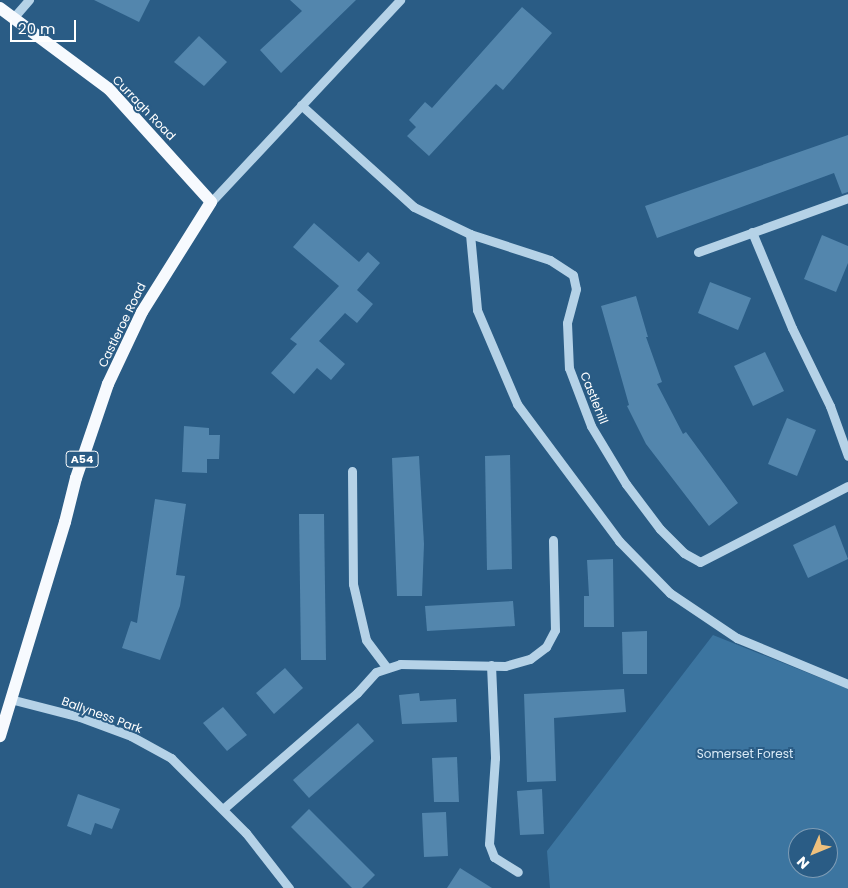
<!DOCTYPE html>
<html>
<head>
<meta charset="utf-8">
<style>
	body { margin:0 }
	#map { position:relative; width:848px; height:888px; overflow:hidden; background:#2a5c85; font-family:Poppins,sans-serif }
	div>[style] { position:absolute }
	.green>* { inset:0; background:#3c75a0 }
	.building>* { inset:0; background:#5386ad }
	.minor>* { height:9px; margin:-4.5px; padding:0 4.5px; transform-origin:4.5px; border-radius:4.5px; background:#b5d2e7 }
	.major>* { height:12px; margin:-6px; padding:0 6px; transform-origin:6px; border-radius:6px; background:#f7fafe }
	span { translate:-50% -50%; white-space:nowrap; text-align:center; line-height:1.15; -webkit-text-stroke:4px #2a5c85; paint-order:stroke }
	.shield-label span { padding:1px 4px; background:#2a5c85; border:1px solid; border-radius:4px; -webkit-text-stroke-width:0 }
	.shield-label { font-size:11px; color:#fff; font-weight:700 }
	.street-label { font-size:12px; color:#fff }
	.park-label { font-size:12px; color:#d8e9f6 }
	.north { position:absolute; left:788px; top:828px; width:50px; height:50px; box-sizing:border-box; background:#2a5c85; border:1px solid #7f9db6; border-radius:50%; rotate:225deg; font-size:14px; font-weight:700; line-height:20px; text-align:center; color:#fff }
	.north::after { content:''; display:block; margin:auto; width:18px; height:22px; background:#eec07d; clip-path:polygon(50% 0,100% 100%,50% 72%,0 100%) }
	.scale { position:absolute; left:10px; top:20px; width:66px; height:22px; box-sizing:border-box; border:2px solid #fff; border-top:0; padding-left:6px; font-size:15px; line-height:18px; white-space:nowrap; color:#fff; -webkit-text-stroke:4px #2a5c85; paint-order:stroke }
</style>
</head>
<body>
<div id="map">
	<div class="green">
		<div style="clip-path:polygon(evenodd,713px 635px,848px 689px,848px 888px,550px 888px,547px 851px,713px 635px,798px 838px,828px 838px,828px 868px,798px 868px,798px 838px)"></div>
	</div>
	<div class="building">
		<div style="clip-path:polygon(94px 0,150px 0,139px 22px)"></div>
		<div style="clip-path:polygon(290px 0,356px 0,281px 73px,260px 50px,302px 11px)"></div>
		<div style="clip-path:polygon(522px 7px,552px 33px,503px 90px,496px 84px,429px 156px,407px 136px,416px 127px,409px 120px,425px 102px,432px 108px)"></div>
		<div style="clip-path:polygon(199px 36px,227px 62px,204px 86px,174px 62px)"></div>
		<div style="clip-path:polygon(848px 135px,848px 192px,842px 194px,834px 173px,657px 238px,645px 206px)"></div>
		<div style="clip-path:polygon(314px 223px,359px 262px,368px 252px,380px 263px,357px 290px,373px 304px,357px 323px,345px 313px,319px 341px,345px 364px,331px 380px,317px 368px,294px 394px,271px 373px,297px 344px,290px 339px,339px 286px,293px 247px)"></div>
		<div style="clip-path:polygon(822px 235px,848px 246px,848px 263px,836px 292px,804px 279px)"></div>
		<div style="clip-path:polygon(710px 282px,751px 298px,738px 330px,698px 313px)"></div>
		<div style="clip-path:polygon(636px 296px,648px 337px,646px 337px,662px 382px,657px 384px,683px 434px,686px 432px,738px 503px,709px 526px,646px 444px,627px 406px,629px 405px,601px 306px)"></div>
		<div style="clip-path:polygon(765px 352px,784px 391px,753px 406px,734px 366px)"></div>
		<div style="clip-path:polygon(787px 418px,816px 430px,797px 476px,768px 464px)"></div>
		<div style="clip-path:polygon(184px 426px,209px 428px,209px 435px,220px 435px,219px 459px,207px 459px,207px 473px,182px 472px)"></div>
		<div style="clip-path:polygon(510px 455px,512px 569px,487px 570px,485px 456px)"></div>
		<div style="clip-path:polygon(419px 456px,424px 544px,422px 596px,397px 596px,392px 458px)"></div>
		<div style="clip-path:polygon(155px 499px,186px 504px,176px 575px,185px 576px,180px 606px,160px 660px,122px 648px,131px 621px,137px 623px)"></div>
		<div style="clip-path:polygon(299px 514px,324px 514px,326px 660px,301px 660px)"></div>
		<div style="clip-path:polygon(835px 525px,848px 559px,808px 578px,793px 545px)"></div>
		<div style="clip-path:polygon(613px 559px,614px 627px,584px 627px,584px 596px,589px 596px,587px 560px)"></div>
		<div style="clip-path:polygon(513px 601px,515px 626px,427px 631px,425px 606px)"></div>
		<div style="clip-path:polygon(647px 631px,647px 674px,623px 674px,622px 632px)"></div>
		<div style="clip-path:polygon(285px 668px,303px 688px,274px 714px,256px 693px)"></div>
		<div style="clip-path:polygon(624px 689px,626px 712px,554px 718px,556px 781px,527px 782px,524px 694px)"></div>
		<div style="clip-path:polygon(419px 693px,420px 701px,456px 699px,457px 722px,402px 724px,399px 695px)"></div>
		<div style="clip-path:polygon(223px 707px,247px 735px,227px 751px,203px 723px)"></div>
		<div style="clip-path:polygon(358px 723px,374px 741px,309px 798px,293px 780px)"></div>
		<div style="clip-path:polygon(457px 757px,459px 802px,434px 802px,432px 758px)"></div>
		<div style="clip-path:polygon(542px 789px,544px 834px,520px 835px,517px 791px)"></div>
		<div style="clip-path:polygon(78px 794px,120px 809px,112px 829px,95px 823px,91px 835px,67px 826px)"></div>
		<div style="clip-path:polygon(309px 809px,375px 875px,362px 888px,352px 888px,291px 827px)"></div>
		<div style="clip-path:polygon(446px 812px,448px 856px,424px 857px,422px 813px)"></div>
		<div style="clip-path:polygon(460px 868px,492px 888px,447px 888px)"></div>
	</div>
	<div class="minor">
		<div style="left:14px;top:17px;width:23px;rotate:-49deg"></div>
		<div style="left:301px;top:105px;width:152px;rotate:42.1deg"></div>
		<div style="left:414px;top:207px;width:62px;rotate:25.7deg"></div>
		<div style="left:470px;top:234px;width:84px;rotate:18deg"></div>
		<div style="left:550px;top:260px;width:27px;rotate:33deg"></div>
		<div style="left:573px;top:275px;width:14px;rotate:78deg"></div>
		<div style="left:576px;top:289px;width:35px;rotate:105deg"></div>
		<div style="left:567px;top:323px;width:45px;rotate:87.5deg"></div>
		<div style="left:569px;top:368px;width:62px;rotate:69.2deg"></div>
		<div style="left:591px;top:426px;width:68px;rotate:58.9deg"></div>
		<div style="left:626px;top:484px;width:56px;rotate:52.9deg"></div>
		<div style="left:660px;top:529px;width:34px;rotate:45deg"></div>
		<div style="left:684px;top:553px;width:18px;rotate:29deg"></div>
		<div style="left:700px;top:562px;width:166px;rotate:-27.2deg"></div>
		<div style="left:211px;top:202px;width:277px;rotate:-46.9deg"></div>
		<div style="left:752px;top:232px;width:104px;rotate:67.4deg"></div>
		<div style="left:792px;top:328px;width:87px;rotate:64deg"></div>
		<div style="left:830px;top:406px;width:53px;rotate:70.2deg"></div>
		<div style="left:470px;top:234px;width:76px;rotate:84.7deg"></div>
		<div style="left:477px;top:310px;width:102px;rotate:66.9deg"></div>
		<div style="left:517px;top:404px;width:171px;rotate:53.3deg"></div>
		<div style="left:619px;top:541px;width:73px;rotate:45.6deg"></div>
		<div style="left:670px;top:593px;width:81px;rotate:33.9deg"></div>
		<div style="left:737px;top:638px;width:120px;rotate:22.5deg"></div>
		<div style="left:698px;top:252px;width:159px;rotate:-19.8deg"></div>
		<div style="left:352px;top:471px;width:113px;rotate:89.5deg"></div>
		<div style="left:353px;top:584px;width:57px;rotate:76.9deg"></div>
		<div style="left:366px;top:640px;width:35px;rotate:53deg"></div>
		<div style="left:491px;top:665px;width:93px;rotate:87.5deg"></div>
		<div style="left:495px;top:758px;width:86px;rotate:94deg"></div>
		<div style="left:489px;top:844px;width:14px;rotate:69deg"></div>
		<div style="left:494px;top:857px;width:28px;rotate:32deg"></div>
		<div style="left:10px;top:699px;width:72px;rotate:14.4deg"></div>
		<div style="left:80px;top:717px;width:54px;rotate:20.4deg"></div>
		<div style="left:131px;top:736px;width:46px;rotate:28.8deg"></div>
		<div style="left:171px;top:758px;width:106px;rotate:45deg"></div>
		<div style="left:246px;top:833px;width:70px;rotate:52deg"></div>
		<div style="left:223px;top:809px;width:177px;rotate:-40.9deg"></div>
		<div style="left:357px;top:693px;width:28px;rotate:-48deg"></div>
		<div style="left:376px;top:672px;width:25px;rotate:-18deg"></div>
		<div style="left:400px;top:664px;width:105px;rotate:1.1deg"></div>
		<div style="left:505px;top:666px;width:26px;rotate:-16deg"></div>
		<div style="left:530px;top:659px;width:20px;rotate:-37deg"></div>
		<div style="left:546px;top:647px;width:19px;rotate:-62deg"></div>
		<div style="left:555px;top:630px;width:90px;rotate:-91.3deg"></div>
	</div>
	<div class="major">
		<div style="left:0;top:8px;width:136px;rotate:36.6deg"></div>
		<div style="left:109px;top:89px;width:152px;rotate:47.9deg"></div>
		<div style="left:211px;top:202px;width:130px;rotate:122.1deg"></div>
		<div style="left:142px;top:312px;width:80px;rotate:115.3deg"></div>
		<div style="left:108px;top:384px;width:99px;rotate:108.8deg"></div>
		<div style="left:76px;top:478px;width:45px;rotate:104deg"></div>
		<div style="left:65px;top:522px;width:224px;rotate:106.9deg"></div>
	</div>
	<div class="shield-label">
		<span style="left:82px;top:459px">A54</span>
	</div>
	<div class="street-label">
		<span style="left:144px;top:108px;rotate:46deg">Curragh Road</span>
		<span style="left:122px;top:325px;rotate:-64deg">Castleroe Road</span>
		<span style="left:594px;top:398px;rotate:68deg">Castlehill</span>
		<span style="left:102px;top:715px;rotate:20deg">Ballyness Park</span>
	</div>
	<div class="park-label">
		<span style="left:745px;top:754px">Somerset Forest</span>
	</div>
	<div class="north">N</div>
	<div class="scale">20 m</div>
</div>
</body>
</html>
